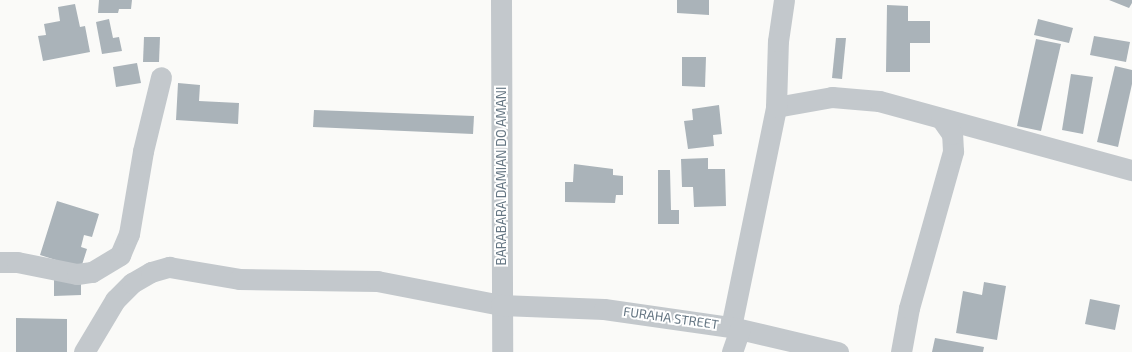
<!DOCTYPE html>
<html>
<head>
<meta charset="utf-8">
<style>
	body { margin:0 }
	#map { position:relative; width:1132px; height:352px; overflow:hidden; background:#fafaf8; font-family:"Exo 2",sans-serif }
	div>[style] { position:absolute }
	.building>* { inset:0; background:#aab3b9 }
	.street>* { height:21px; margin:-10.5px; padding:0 10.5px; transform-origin:10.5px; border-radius:10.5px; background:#c3c8cc }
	span { translate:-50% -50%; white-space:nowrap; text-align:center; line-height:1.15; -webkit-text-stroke:4px #fff; paint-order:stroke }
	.street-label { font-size:13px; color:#657683 }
</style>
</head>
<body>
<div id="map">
	<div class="building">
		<div style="clip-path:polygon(99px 0,132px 0,131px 9px,119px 9px,118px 13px,98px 13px)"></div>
		<div style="clip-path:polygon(677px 0,709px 0,709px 15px,677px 13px)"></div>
		<div style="clip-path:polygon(1109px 0,1132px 0,1132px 3px,1129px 8px)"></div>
		<div style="clip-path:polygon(75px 4px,80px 27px,85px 26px,90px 52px,43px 61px,38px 36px,46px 35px,44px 24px,60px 21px,58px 7px)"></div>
		<div style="clip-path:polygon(887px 5px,908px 6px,908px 21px,930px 21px,930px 43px,910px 43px,910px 72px,886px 72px)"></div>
		<div style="clip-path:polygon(109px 19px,113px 38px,119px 37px,122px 51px,102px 54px,96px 22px)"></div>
		<div style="clip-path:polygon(1038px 19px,1073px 28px,1069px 43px,1034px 35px)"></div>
		<div style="clip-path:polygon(1094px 36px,1130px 42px,1126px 62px,1090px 55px)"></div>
		<div style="clip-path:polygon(144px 37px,160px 37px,159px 62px,143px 62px)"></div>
		<div style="clip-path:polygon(836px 38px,846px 38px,842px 79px,832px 78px)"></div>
		<div style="clip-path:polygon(1036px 39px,1061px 44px,1041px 131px,1017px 126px)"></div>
		<div style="clip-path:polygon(682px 57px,706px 57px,705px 87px,682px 86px)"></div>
		<div style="clip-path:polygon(137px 63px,141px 83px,116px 87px,113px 67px)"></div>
		<div style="clip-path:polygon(1115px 66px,1132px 70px,1132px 84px,1118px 147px,1097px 142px)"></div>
		<div style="clip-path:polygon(1071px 74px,1093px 77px,1083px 134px,1062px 130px)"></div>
		<div style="clip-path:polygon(178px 83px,200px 85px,199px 101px,239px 103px,238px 124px,176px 120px)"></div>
		<div style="clip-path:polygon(719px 105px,722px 134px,713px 135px,714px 146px,688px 149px,684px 121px,693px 120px,692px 109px)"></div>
		<div style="clip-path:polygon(314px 110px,474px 116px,473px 134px,313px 127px)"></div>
		<div style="clip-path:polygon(708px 158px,708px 169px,725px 169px,726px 206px,694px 207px,693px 187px,682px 187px,681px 159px)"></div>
		<div style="clip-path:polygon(574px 164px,613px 169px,613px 175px,623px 176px,623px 195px,616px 195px,615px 203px,565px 202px,565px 182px,573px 182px)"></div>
		<div style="clip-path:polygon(658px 170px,670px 170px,671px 210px,679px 210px,679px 224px,658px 224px)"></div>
		<div style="clip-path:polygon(57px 201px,99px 214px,92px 237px,84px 235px,81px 247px,87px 249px,81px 268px,40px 255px)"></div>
		<div style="clip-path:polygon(81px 278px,81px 295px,54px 296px,54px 279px)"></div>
		<div style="clip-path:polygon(984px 282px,1006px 286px,997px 340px,956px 333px,963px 291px,982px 295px)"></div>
		<div style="clip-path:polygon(1090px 299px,1120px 305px,1115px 330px,1085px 324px)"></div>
		<div style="clip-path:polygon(16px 318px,67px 319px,67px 352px,16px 352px)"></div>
		<div style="clip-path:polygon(935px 338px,984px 347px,983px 352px,932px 352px)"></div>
	</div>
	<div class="street">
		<div style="left:501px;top:0;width:352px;rotate:89.8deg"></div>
		<div style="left:776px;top:107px;width:57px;rotate:-10.1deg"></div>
		<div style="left:832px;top:97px;width:47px;rotate:4.9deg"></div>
		<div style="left:879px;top:101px;width:262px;rotate:15.3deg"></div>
		<div style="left:0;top:262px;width:17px"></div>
		<div style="left:17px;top:262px;width:61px;rotate:11.3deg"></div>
		<div style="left:77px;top:274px;width:15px;rotate:-8deg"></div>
		<div style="left:92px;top:272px;width:33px;rotate:-31deg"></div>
		<div style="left:120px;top:255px;width:23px;rotate:-67deg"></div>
		<div style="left:129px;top:234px;width:84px;rotate:-80.4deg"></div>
		<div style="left:143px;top:151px;width:76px;rotate:-76.3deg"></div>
		<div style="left:731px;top:327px;width:225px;rotate:-78.4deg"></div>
		<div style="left:776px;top:107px;width:66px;rotate:-88.3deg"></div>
		<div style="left:778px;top:41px;width:41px;rotate:-81.7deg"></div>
		<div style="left:84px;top:352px;width:61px;rotate:-59.2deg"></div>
		<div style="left:115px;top:300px;width:24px;rotate:-45deg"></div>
		<div style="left:132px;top:283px;width:22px;rotate:-30deg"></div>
		<div style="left:151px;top:272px;width:19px;rotate:-16deg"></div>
		<div style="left:169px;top:267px;width:71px;rotate:9.7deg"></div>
		<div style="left:239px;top:279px;width:138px;rotate:0.8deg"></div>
		<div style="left:377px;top:281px;width:126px;rotate:11deg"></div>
		<div style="left:501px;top:305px;width:103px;rotate:2.2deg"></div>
		<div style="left:604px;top:309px;width:128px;rotate:8.1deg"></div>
		<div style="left:731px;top:327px;width:110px;rotate:13.2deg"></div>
		<div style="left:732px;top:352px;width:24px;rotate:-71deg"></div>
		<div style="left:901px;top:352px;width:45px;rotate:-79.7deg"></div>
		<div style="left:909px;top:308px;width:163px;rotate:-74.3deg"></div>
		<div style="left:953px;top:151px;width:17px;rotate:-93deg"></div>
		<div style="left:952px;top:134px;width:19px;rotate:-125deg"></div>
	</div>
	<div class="street-label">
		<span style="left:501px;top:176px;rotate:-90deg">BARABARA DAMIAN DO AMANI</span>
		<span style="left:671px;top:318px;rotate:8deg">FURAHA STREET</span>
	</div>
</div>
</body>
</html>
